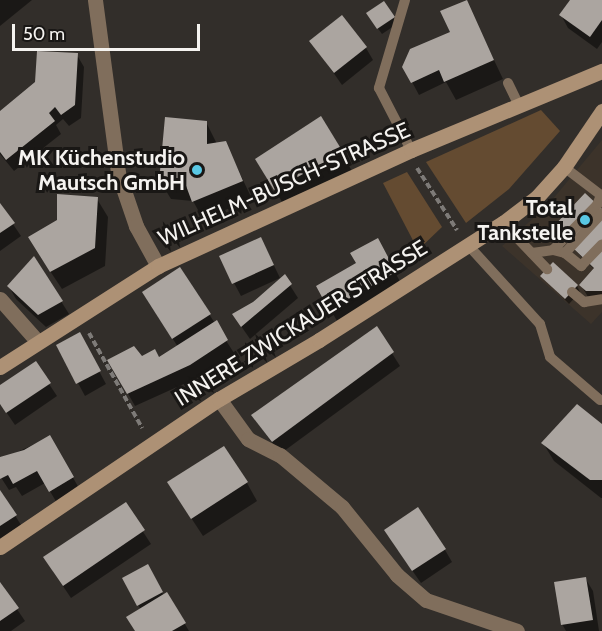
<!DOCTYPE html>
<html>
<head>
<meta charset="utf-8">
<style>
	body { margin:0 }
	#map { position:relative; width:602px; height:631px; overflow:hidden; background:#322e2a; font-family:Cabin,sans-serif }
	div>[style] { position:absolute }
	.built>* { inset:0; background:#3c332a }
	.green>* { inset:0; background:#644b31 }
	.shadow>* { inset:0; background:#0007 }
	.building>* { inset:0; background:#aba5a0 }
	.path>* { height:4px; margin-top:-2px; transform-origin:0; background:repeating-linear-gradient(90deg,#7e7b78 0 6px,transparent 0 9px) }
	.lane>* { height:10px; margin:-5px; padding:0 5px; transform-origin:5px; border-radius:5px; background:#806e5c }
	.street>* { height:15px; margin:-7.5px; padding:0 7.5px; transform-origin:7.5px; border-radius:7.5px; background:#806e5c }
	.secondary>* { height:15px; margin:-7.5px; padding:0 7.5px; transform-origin:7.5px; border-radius:7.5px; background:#ad9175 }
	.dots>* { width:16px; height:16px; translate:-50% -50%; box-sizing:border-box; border:3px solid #191715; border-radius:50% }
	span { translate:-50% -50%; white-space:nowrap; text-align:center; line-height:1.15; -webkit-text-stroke:6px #191715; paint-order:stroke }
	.poi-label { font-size:22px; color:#f5f3f0; font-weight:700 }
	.right { translate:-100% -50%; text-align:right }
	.street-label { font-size:22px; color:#f5f3f0 }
	.scale { position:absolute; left:12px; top:24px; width:188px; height:27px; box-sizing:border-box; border:3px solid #f5f3f0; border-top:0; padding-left:8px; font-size:18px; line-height:21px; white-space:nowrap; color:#f5f3f0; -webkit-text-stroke:4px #191715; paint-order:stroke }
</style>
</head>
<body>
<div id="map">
	<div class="built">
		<div style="clip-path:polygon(602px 140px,602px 312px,591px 324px,502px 246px,547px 206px)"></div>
	</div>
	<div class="green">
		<div style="clip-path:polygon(541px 110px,560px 131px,509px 189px,466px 223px,426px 162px)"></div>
		<div style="clip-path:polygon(407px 172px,442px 227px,418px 250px,383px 183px)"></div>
	</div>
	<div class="shadow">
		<div style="clip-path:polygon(0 0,32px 0,0 26px)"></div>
		<div style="clip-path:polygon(572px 0,602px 0,602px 42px,597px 49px,568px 28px,561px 15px)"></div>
		<div style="clip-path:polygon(466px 1px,503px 79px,456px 100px,446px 82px,419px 95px,404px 67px,452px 33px)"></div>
		<div style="clip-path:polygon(384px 3px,397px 24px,382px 34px,371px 19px)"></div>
		<div style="clip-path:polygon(311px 41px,366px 48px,373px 60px,342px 85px)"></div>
		<div style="clip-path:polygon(77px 55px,84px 67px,81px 118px,69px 126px,63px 119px,56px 125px,61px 134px,14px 171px,0 154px,0 114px)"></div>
		<div style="clip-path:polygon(321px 118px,352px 171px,285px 207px,268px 178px,291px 140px,289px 137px)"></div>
		<div style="clip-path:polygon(206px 122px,217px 144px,225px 142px,252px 199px,203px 219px,193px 201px,171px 199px,160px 181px)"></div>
		<div style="clip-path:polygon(97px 199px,108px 217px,105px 266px,62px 289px,40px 256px)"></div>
		<div style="clip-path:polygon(0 205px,21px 236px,0 251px)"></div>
		<div style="clip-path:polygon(602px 211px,602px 303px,588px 297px,581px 285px,595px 270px,554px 229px)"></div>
		<div style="clip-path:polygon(377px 240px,402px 285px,337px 321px,318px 287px,358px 264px)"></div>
		<div style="clip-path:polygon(267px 251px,280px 278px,241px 296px,234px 283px)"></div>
		<div style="clip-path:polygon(34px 258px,69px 314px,46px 327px,16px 299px,9px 287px)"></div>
		<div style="clip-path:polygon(284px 276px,298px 298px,250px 339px,241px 326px,254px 303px)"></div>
		<div style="clip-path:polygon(542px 276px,577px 286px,580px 292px,569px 304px)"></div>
		<div style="clip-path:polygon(151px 305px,209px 314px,234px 353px,197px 378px,135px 406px,109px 360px,159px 359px,178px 347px)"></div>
		<div style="clip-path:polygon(376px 328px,400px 366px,280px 454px,253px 416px)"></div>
		<div style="clip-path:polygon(58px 346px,86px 347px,106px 384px,85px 396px)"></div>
		<div style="clip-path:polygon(49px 384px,57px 396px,15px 425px,0 403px,0 387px)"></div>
		<div style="clip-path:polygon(602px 426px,602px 498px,601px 498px,554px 461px,543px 443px)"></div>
		<div style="clip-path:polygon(50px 437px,80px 490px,57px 503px,45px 483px,22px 496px,16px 487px,9px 490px,0 476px,0 460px)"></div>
		<div style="clip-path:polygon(247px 483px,257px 501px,203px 536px,180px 501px)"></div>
		<div style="clip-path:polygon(0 492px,23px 528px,0 543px)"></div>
		<div style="clip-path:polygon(125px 504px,151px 544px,71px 598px,52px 570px)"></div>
		<div style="clip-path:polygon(393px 543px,445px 550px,452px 562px,421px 583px)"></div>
		<div style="clip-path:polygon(147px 566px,164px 596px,167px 594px,189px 631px,136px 631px,141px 610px,124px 579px)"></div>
		<div style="clip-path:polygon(585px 578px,593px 591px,599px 631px,566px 631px,562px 624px)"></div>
		<div style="clip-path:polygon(0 584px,25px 621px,11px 631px,0 631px)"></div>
	</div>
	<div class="building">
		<div style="clip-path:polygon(467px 0,494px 60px,444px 82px,439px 70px,411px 83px,402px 67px,410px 49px,450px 32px,440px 11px)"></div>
		<div style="clip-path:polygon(570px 0,602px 0,602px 20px,590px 37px,559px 15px)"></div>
		<div style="clip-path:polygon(384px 1px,395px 17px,377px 29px,366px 13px)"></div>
		<div style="clip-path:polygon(342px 15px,367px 47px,334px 73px,309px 41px)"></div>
		<div style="clip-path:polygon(37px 51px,78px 53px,75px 105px,61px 115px,55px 107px,49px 113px,55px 121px,6px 160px,0 152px,0 111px,35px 82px)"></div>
		<div style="clip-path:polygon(321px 116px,343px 152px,274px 190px,255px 159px)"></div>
		<div style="clip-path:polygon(165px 117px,207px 121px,207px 144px,226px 141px,243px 181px,192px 202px,185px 183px,159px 182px)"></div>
		<div style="clip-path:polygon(585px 193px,602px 209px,602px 291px,586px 291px,579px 285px,594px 268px,552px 228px)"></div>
		<div style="clip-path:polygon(57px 194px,98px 197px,95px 248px,50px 272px,28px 237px,57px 220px)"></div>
		<div style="clip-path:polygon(0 203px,15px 223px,0 233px)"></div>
		<div style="clip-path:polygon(261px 237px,274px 265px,232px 284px,219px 256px)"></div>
		<div style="clip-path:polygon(378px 238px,396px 272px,329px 310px,316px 286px,356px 263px,350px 253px)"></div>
		<div style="clip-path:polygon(34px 256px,63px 301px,38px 315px,7px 286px)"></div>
		<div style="clip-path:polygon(553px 262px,578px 285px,565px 299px,540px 276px)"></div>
		<div style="clip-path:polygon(180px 267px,211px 314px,172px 339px,142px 292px)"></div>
		<div style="clip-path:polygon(285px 274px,292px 284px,241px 327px,232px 314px,253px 302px)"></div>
		<div style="clip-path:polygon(217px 320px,228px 340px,190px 365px,127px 394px,107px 360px,134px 346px,142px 356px,155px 349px,159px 357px)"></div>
		<div style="clip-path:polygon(377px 326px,394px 352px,272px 442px,251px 415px)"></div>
		<div style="clip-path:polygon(80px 332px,101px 371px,76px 384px,56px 345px)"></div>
		<div style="clip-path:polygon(36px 361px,51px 383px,6px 413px,0 404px,0 385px)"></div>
		<div style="clip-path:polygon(577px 404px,602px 424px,602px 480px,590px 480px,541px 443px)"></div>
		<div style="clip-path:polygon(50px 435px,74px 477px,49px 492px,37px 471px,13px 484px,8px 475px,0 479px,0 457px,24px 450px)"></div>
		<div style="clip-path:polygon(224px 446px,248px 482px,191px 519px,167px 482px)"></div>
		<div style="clip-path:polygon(0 490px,17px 515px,0 526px)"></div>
		<div style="clip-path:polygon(126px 502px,145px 530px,63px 586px,43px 557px)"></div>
		<div style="clip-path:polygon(418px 507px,446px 549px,412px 571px,384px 530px)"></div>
		<div style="clip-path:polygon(148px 564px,163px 592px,137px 606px,122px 578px)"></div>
		<div style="clip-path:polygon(586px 577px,593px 620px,561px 625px,554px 582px)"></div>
		<div style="clip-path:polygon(0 582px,19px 608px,0 621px)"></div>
		<div style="clip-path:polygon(167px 592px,186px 623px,172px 631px,135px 631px,126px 617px)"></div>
	</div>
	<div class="path">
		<div style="left:417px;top:168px;width:74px;rotate:57.2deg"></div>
		<div style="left:89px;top:333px;width:109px;rotate:60.8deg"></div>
	</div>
	<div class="lane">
		<div style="left:405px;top:0;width:92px;rotate:106.5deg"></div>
		<div style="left:379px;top:88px;width:70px;rotate:62.7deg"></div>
		<div style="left:508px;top:83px;width:25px;rotate:64deg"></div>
		<div style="left:564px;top:167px;width:48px;rotate:37.3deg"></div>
		<div style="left:503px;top:223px;width:64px;rotate:46.3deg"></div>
		<div style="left:468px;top:245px;width:107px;rotate:47.7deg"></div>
		<div style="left:540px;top:324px;width:34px;rotate:73deg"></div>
		<div style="left:550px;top:357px;width:66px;rotate:40.7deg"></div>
		<div style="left:553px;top:250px;width:12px;rotate:14deg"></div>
		<div style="left:565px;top:253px;width:21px;rotate:39deg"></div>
		<div style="left:581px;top:266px;width:30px;rotate:-46deg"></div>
		<div style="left:532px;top:253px;width:21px;rotate:-8deg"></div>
		<div style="left:553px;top:250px;width:63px;rotate:-45.6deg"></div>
		<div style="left:597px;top:205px;width:11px;rotate:-68deg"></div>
		<div style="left:565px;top:253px;width:54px;rotate:-47.2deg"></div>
		<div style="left:572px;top:292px;width:16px;rotate:40deg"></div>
		<div style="left:584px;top:302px;width:18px;rotate:-9deg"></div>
	</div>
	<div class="street">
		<div style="left:95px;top:0;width:175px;rotate:82.4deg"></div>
		<div style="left:118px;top:173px;width:56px;rotate:71.2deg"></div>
		<div style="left:136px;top:226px;width:46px;rotate:61.2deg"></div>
		<div style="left:0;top:299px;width:57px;rotate:48.5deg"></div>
		<div style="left:219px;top:399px;width:49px;rotate:54.1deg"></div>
		<div style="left:248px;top:439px;width:36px;rotate:27deg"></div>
		<div style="left:280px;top:455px;width:81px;rotate:40deg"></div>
		<div style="left:342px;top:507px;width:87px;rotate:51deg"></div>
		<div style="left:397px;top:575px;width:38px;rotate:41deg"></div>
		<div style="left:426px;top:600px;width:96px;rotate:18.8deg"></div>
	</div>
	<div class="secondary">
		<div style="left:0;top:367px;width:188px;rotate:-32.6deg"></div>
		<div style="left:158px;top:266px;width:278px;rotate:-24.6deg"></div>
		<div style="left:411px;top:150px;width:207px;rotate:-22.5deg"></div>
		<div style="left:0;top:547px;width:264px;rotate:-34.1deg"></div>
		<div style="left:219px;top:399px;width:116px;rotate:-30.5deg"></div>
		<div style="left:319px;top:340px;width:218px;rotate:-32.5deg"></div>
		<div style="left:503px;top:223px;width:43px;rotate:-37.4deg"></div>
		<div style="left:537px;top:197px;width:40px;rotate:-48deg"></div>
		<div style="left:564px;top:167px;width:68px;rotate:-55.8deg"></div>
	</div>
	<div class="dots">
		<div style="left:197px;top:170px;background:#59c8e4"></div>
		<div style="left:585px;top:220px;background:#59c8e4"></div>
	</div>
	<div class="poi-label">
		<span class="right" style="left:185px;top:170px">MK Küchenstudio<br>Mautsch GmbH</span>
		<span class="right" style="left:573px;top:220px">Total<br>Tankstelle</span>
	</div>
	<div class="street-label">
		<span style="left:284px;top:184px;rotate:-24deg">WILHELM-BUSCH-STRASSE</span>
		<span style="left:301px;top:323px;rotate:-32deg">INNERE ZWICKAUER STRASSE</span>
	</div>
	<div class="scale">50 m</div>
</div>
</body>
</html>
